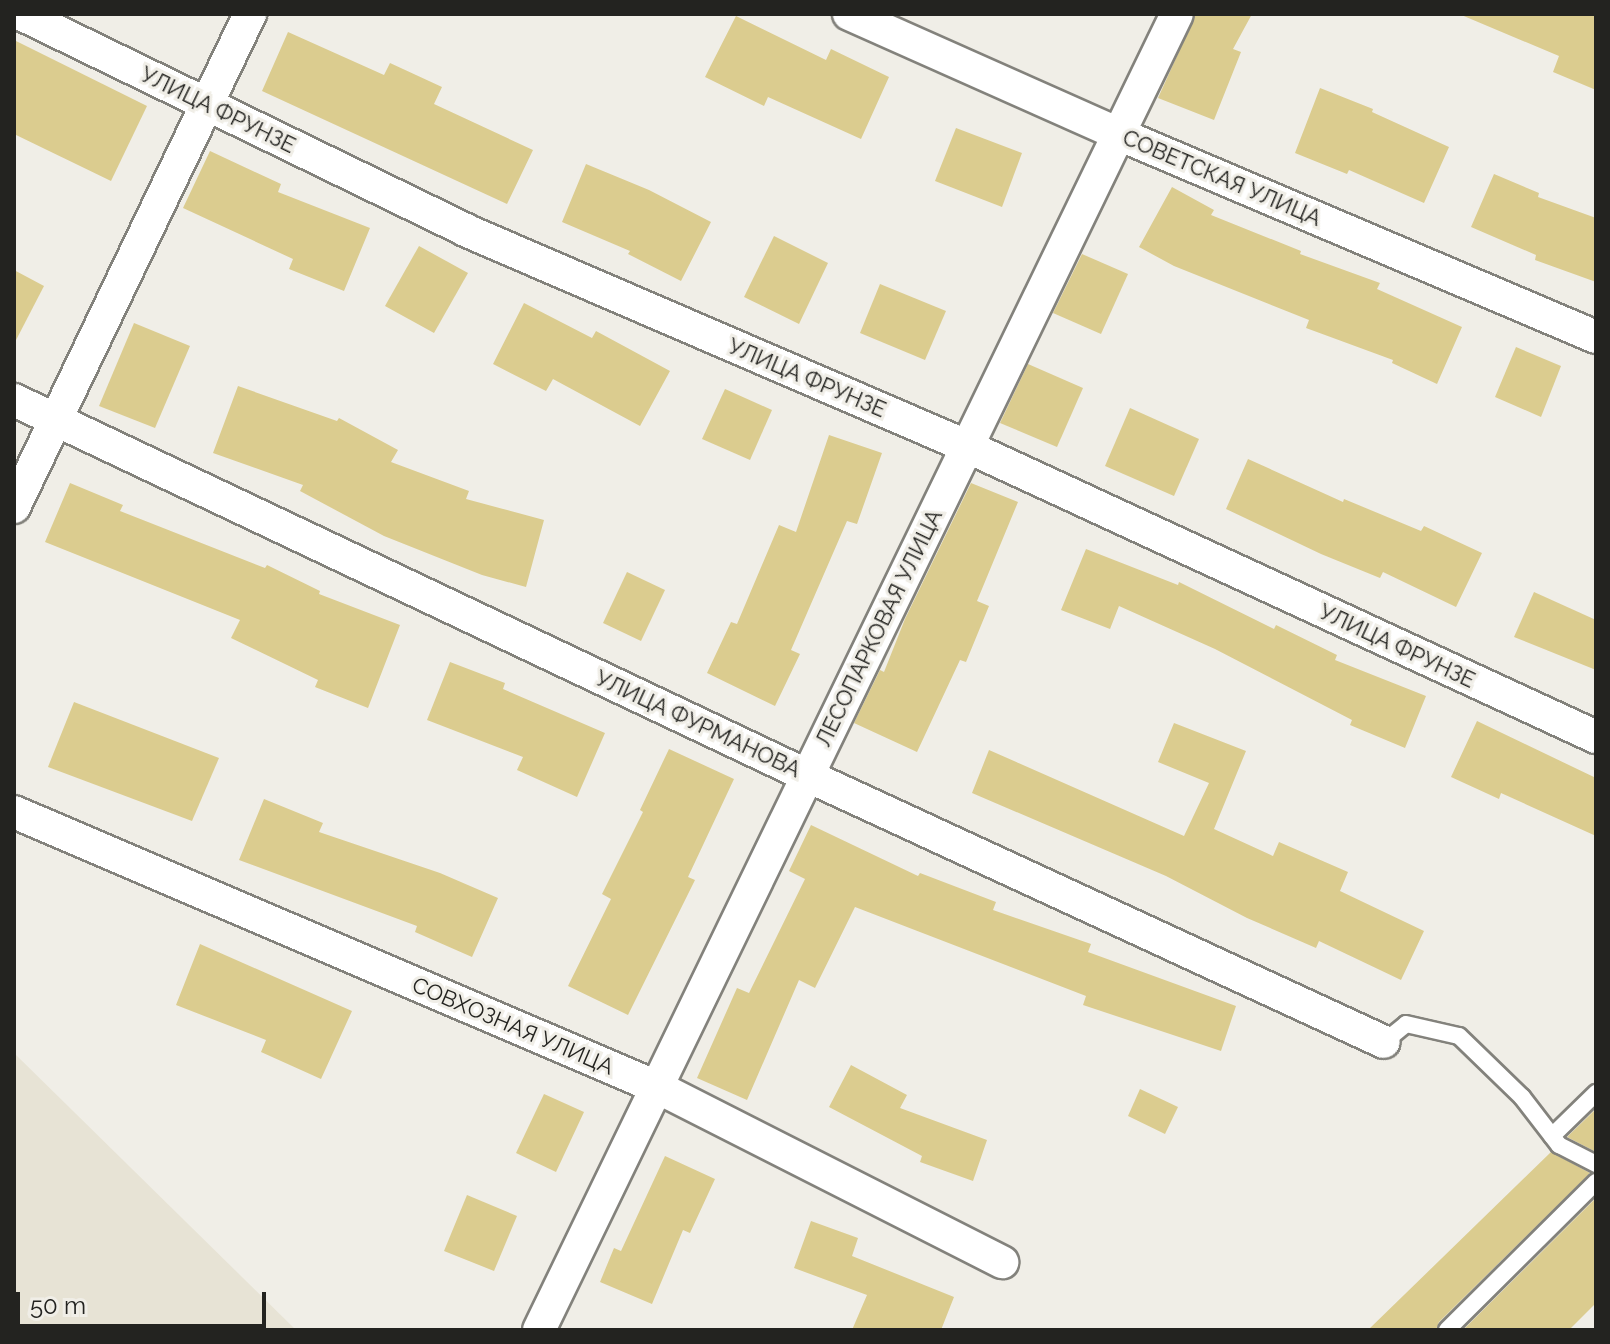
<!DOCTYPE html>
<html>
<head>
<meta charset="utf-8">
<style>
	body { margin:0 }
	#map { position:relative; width:1610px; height:1344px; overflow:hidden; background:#f0eee7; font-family:Raleway,sans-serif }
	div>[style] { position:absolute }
	.built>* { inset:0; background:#e7e3d5 }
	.building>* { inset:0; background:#dbcc8f }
	.roads { filter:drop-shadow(2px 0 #83827c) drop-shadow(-2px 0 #83827c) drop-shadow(0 2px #83827c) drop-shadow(0 -2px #83827c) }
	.lane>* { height:16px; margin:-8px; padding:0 8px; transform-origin:8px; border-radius:8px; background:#fff }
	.street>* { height:32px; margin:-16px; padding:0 16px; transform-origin:16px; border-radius:16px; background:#fff }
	span { translate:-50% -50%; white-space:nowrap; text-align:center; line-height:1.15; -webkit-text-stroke:6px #f0eee7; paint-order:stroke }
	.street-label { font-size:22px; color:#232320 }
	.frame { position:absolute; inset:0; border:16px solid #232320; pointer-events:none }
	.scale { position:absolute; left:16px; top:1292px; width:250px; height:36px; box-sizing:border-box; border:4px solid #232320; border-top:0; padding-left:10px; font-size:24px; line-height:28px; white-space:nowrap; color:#232320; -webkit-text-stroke:6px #f0eee7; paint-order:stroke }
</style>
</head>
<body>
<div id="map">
	<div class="built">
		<div style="clip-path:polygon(14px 1053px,296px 1330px,14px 1330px)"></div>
	</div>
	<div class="building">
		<div style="clip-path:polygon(1196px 14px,1252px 14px,1233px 49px,1241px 52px,1214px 120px,1158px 98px)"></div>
		<div style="clip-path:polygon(1459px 14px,1596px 14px,1596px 90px,1553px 72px,1559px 56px)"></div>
		<div style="clip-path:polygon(736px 16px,826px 60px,831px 49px,889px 77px,861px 139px,768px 97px,764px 106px,705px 77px)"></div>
		<div style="clip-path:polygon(288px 32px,384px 75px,390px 63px,442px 87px,434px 104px,533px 150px,507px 204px,262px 91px)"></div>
		<div style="clip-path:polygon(14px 40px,147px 106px,111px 181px,14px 134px)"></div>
		<div style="clip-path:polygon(1320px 88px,1373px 109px,1372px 112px,1449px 147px,1424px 203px,1349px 170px,1347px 174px,1295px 153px)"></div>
		<div style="clip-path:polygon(956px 128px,1022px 153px,1002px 207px,935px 181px)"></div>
		<div style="clip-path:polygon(210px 151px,281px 184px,278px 192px,370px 228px,344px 291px,289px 269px,293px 259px,183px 208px)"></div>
		<div style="clip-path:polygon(586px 164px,649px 190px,711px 222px,681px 281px,628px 254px,630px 251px,562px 222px)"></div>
		<div style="clip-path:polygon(1494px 174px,1539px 193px,1538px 197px,1596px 218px,1596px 282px,1535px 260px,1536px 255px,1471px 227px)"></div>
		<div style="clip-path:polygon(1172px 187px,1214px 210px,1211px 215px,1301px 251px,1300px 254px,1380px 283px,1377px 289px,1462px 327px,1437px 384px,1392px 363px,1393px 360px,1306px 328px,1309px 320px,1174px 266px,1139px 247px)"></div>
		<div style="clip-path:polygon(774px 236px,828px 263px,799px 324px,744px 297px)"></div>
		<div style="clip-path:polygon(419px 246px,468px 273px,434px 333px,385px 306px)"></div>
		<div style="clip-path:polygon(1082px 254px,1128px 274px,1101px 334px,1053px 313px)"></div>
		<div style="clip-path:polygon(14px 270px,44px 286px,14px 344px)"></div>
		<div style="clip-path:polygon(880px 284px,946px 311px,925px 360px,860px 333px)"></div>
		<div style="clip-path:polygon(524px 303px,592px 338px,596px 331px,670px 371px,640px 426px,553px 379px,546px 391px,493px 364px)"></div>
		<div style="clip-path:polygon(134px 323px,190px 346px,155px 428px,99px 406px)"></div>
		<div style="clip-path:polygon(1516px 347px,1561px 366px,1541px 417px,1495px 397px)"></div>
		<div style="clip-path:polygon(1028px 364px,1083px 388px,1057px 447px,1000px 423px)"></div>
		<div style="clip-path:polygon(238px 386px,337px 421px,339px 418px,398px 450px,391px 462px,469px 491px,466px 499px,544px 520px,526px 587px,482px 575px,384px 536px,300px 491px,303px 485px,213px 453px)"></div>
		<div style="clip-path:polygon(725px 389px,772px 410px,750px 460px,702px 439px)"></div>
		<div style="clip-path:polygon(1130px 408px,1199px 439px,1174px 496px,1105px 466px)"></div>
		<div style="clip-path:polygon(829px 435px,882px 453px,857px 524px,847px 521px,791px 650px,800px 654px,775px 706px,707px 673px,731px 622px,737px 624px,779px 525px,796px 532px)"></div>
		<div style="clip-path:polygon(1248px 459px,1343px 502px,1344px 499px,1421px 531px,1424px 526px,1482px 553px,1456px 607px,1383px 572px,1380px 578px,1321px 554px,1226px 509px)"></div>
		<div style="clip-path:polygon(70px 483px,123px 505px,120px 511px,265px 568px,267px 565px,320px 591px,319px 594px,400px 625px,368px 708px,315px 687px,318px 680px,231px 638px,240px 620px,45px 542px)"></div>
		<div style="clip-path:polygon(971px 483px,1018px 502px,977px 601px,989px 606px,966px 662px,960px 660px,917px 752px,854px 723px,880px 670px,884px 672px,905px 619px)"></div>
		<div style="clip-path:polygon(1086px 549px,1178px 585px,1179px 582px,1274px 629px,1276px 625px,1337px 655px,1335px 660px,1426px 696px,1405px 748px,1350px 725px,1352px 720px,1215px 649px,1119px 606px,1110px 629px,1061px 610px)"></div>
		<div style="clip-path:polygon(627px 572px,665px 590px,641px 641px,603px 623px)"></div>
		<div style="clip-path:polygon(1534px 592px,1596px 620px,1596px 670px,1514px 637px)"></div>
		<div style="clip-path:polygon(450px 662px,505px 683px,503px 689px,605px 733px,577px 797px,517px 770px,523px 757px,427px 720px)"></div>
		<div style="clip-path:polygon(74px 702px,219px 758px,192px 821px,48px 767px)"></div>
		<div style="clip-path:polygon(1477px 721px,1596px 778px,1596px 836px,1501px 793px,1499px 799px,1451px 777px)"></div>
		<div style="clip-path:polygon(1174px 723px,1246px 751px,1214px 829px,1273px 856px,1279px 842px,1348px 872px,1340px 891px,1424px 931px,1401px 980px,1319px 941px,1316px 948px,1247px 918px,1166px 876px,972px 793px,989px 750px,1184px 836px,1209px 783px,1158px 762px)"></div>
		<div style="clip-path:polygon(669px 749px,734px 779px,688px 877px,695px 880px,628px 1015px,568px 986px,611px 899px,602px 894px,643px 812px,640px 810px)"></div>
		<div style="clip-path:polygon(264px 799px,323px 823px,319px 832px,440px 873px,498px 898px,472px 957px,415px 932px,417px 926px,239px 860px)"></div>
		<div style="clip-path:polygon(811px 825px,918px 876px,920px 873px,996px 902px,993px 910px,1091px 944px,1088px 952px,1236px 1006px,1221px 1051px,1083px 1005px,1086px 996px,855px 907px,815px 988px,799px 980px,747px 1100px,697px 1078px,737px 988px,749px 993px,805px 879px,789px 871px)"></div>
		<div style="clip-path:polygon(200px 944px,352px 1011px,321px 1079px,261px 1052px,266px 1040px,176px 1005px)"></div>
		<div style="clip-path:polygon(851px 1065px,907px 1095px,900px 1108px,987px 1140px,973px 1181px,920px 1162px,922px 1156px,829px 1107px)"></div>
		<div style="clip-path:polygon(1140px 1089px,1178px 1107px,1165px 1134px,1128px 1116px)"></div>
		<div style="clip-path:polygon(544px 1094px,584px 1112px,556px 1172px,516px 1153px)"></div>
		<div style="clip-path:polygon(1596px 1109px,1596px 1152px,1567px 1137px)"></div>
		<div style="clip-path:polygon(1551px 1152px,1590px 1173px,1439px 1322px,1436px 1330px,1368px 1330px)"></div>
		<div style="clip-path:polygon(665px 1156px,715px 1179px,690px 1233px,683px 1230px,652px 1304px,600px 1282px,614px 1248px,621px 1251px)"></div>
		<div style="clip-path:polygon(467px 1195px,517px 1216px,494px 1271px,444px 1251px)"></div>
		<div style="clip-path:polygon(1596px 1198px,1596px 1303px,1569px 1330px,1463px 1330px)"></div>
		<div style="clip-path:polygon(811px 1221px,858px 1238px,852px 1256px,954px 1297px,941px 1330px,852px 1330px,867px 1295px,794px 1268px)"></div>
	</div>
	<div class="roads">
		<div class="lane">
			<div style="left:1384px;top:1042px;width:28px;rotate:-39deg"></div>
			<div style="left:1406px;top:1024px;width:54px;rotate:12.8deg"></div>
			<div style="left:1459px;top:1036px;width:88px;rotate:44.1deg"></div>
			<div style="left:1522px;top:1097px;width:61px;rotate:52.4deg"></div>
			<div style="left:1559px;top:1145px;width:42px;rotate:27.2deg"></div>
			<div style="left:1552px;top:1136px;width:62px;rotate:-44.3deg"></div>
			<div style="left:1447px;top:1330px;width:210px;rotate:-44.8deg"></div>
		</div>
		<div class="street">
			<div style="left:21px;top:14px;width:494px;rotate:25.9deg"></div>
			<div style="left:465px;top:230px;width:546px;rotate:23.32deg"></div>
			<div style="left:966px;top:446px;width:694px;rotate:24.79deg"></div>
			<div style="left:849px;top:14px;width:298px;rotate:24deg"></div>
			<div style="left:1121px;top:135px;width:516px;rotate:23.04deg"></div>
			<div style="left:14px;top:400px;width:879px;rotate:25.34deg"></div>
			<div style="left:808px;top:776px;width:634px;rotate:24.79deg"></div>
			<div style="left:14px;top:507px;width:547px;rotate:-64.42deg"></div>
			<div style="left:14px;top:812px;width:702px;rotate:23.17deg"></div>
			<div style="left:659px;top:1088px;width:385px;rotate:26.9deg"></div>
			<div style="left:539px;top:1330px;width:1462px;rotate:-64.14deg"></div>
		</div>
	</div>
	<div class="street-label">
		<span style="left:218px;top:110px;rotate:26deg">УЛИЦА ФРУНЗЕ</span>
		<span style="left:1222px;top:178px;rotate:23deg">СОВЕТСКАЯ УЛИЦА</span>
		<span style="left:807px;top:378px;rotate:23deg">УЛИЦА ФРУНЗЕ</span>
		<span style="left:879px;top:628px;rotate:-64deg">ЛЕСОПАРКОВАЯ УЛИЦА</span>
		<span style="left:1397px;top:646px;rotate:25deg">УЛИЦА ФРУНЗЕ</span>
		<span style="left:698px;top:724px;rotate:25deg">УЛИЦА ФУРМАНОВА</span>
		<span style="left:513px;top:1026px;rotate:23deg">СОВХОЗНАЯ УЛИЦА</span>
	</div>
	<div class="frame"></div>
	<div class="scale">50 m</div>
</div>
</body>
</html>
